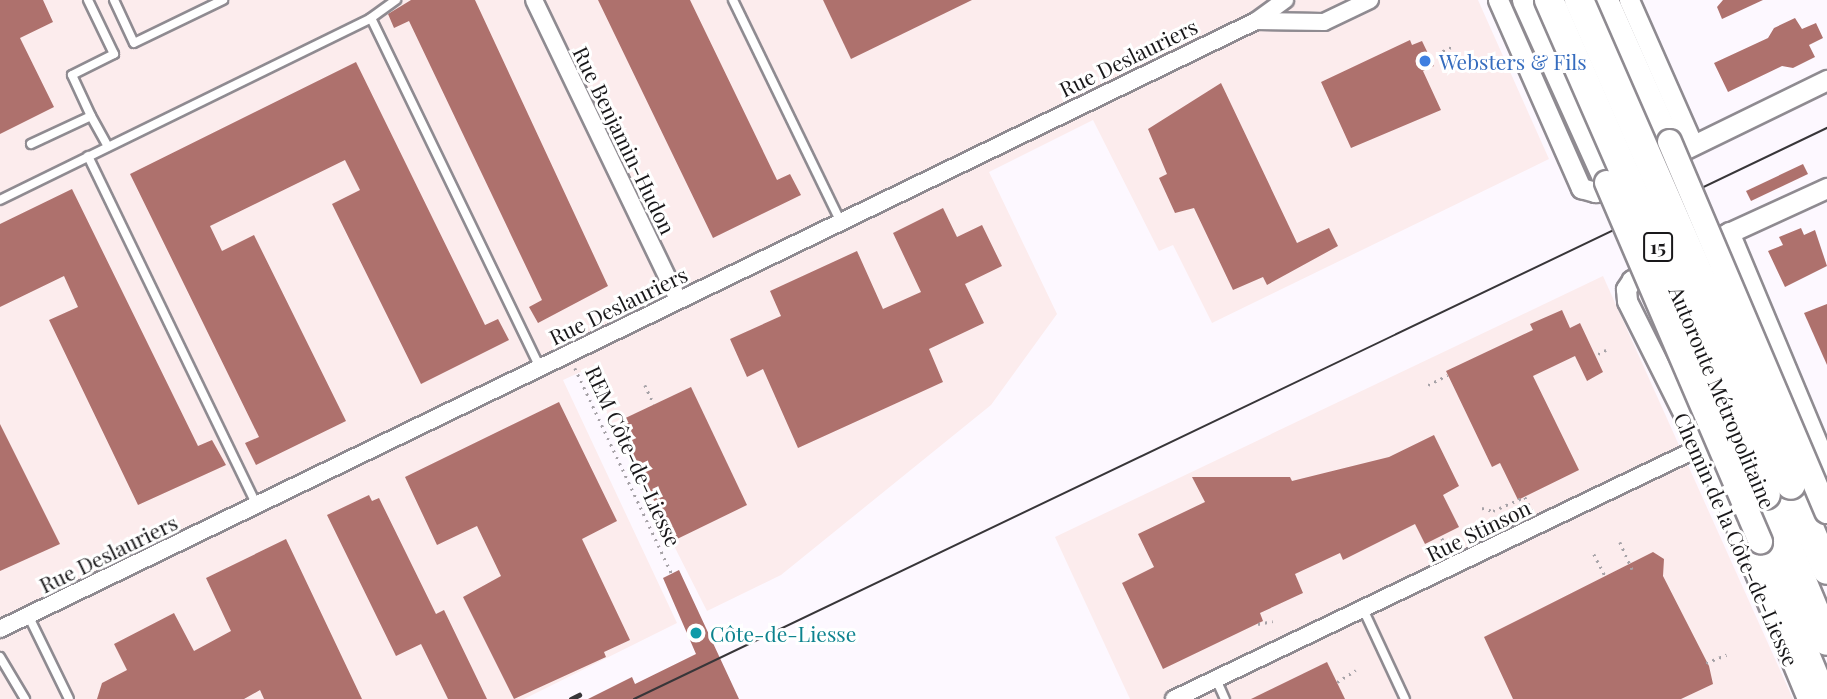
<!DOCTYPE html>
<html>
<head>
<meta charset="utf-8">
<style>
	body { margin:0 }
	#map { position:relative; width:1827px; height:699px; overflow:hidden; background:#fdf8ff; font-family:"Playfair Display",serif }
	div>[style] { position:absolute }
	.industrial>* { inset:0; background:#fceced }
	.building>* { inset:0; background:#ae716d }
	.path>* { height:2.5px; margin-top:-1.25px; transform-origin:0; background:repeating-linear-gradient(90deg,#a7a3a8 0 2px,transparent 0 7px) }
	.roads { filter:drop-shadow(2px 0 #8f8b91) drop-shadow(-2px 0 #8f8b91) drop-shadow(0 2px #8f8b91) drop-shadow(0 -2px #8f8b91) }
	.service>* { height:8px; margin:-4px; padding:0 4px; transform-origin:4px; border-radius:4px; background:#fff }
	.minor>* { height:16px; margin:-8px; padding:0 8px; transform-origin:8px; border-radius:8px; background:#fff }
	.tertiary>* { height:19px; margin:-9.5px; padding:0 9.5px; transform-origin:9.5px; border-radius:9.5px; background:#fff }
	.secondary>* { height:23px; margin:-11.5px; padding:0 11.5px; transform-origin:11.5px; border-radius:11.5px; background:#fff }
	.motorway>* { height:28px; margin:-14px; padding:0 14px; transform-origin:14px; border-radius:14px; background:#fff }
	.tram>* { height:2px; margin:-1px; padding:0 1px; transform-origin:1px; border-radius:1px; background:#383639 }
	.rail>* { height:4.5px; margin:-2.25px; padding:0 2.25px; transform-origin:2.25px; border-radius:2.25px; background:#383639 }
	.bridges { filter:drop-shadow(2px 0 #8f8b91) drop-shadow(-2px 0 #8f8b91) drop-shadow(0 2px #8f8b91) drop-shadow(0 -2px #8f8b91) }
	.secondary-bridge>* { height:23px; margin:-11.5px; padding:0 11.5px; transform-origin:11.5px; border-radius:11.5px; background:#fff }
	.motorway-bridge>* { height:28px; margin:-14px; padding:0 14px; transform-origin:14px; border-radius:14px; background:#fff }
	.dots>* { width:19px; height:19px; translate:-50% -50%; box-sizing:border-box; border:4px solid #fff; border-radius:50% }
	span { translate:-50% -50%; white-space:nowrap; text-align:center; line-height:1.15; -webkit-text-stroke:6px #fff; paint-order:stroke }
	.shield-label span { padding:2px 5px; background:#fff; border:2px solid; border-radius:5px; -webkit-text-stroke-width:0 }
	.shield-label { font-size:19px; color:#19181a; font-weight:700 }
	.street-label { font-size:21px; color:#19181a }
	.shop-label { font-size:21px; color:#366cbe }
	.left { translate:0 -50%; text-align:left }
	.culture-label { font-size:21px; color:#0d838f }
</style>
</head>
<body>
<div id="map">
	<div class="industrial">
		<div style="clip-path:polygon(0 0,1478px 0,1549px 159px,1212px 323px,1173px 245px,1159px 251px,1093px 120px,989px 172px,1057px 314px,991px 405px,781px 575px,707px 611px,585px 370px,563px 380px,677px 623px,524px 699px,0 699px)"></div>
		<div style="clip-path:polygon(1603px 276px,1793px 699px,1130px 699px,1055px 537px)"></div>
	</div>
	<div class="building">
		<div style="clip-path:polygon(0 0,43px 0,53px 22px,20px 38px,54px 107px,0 134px)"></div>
		<div style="clip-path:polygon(411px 0,475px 0,608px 286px,538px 323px,529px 307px,542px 300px,409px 21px,394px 28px,388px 14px)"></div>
		<div style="clip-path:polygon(598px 0,690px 0,777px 180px,790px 174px,801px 195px,713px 238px)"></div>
		<div style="clip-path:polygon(823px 0,972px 0,851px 59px)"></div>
		<div style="clip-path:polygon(1723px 0,1763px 0,1722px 19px,1717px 7px)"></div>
		<div style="clip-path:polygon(1795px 18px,1802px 29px,1816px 23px,1823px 38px,1809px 45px,1815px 57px,1793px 68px,1782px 66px,1728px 92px,1714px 63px,1768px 38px,1774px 28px)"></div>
		<div style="clip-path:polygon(1410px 40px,1412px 45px,1422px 41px,1434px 66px,1423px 71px,1441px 110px,1351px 148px,1321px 82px)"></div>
		<div style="clip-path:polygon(356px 62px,485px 325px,498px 319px,509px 340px,421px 384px,332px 204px,360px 190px,345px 160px,210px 226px,222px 251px,254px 235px,346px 421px,256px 465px,245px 443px,259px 437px,130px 174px)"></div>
		<div style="clip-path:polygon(1221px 83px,1297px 243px,1329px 228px,1338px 246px,1267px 285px,1263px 277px,1233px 290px,1194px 208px,1175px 213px,1159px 178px,1167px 174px,1148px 129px)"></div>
		<div style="clip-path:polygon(1803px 164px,1808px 174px,1751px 201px,1746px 191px)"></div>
		<div style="clip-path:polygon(72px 189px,198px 446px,212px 440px,226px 465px,138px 505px,49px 320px,78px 307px,64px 276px,0 307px,0 224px)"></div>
		<div style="clip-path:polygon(943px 208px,957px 237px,982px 225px,1002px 266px,965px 284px,984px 323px,929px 349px,943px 382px,798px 448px,763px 369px,747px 377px,730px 339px,781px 316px,770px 291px,857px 251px,883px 309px,921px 292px,893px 233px)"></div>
		<div style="clip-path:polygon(1801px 228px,1804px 235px,1815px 230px,1827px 266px,1785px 287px,1768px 251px,1783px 245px,1779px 237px)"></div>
		<div style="clip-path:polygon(1827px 304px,1827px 365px,1804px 313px)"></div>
		<div style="clip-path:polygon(1562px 310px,1570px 328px,1580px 323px,1603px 372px,1587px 381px,1575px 356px,1533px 376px,1579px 470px,1518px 500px,1500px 463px,1492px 467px,1446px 371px,1533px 330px,1530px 324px)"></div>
		<div style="clip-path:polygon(691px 387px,747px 505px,673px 541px,617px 422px)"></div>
		<div style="clip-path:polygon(559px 402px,617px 521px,582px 539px,630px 640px,604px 652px,606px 657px,514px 699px,463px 597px,501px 576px,477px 526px,437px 545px,405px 477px)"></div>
		<div style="clip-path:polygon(0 424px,60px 544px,0 571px)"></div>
		<div style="clip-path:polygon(1434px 435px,1459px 486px,1443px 495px,1459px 527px,1425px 544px,1415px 524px,1343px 560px,1340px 553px,1295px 574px,1303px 593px,1260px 613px,1263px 621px,1163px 669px,1122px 583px,1154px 567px,1138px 534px,1205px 502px,1192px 477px,1290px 477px,1292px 481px,1389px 457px)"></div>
		<div style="clip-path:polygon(369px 495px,372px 501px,379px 498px,436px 614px,444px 610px,487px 699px,448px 699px,421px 644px,396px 656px,327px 515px)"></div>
		<div style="clip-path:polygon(286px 539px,362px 699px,264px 699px,260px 690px,244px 699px,97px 699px,102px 683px,127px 670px,114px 644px,174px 613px,194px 651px,231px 631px,206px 578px)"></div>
		<div style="clip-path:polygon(1653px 552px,1664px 559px,1663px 576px,1709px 666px,1713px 684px,1681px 699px,1513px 699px,1484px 637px)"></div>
		<div style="clip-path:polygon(679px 570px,739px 699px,588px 699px,632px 677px,635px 684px,696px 654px,663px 578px)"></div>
		<div style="clip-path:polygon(1327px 662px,1345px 699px,1251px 699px)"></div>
	</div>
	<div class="path">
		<div style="left:1430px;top:57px;width:26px;rotate:-25deg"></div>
		<div style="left:1598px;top:354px;width:9px;rotate:-27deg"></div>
		<div style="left:575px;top:368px;width:228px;rotate:64.8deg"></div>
		<div style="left:645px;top:385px;width:21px;rotate:65deg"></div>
		<div style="left:1428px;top:385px;width:22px;rotate:-27deg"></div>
		<div style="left:1482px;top:508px;width:11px;rotate:15deg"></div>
		<div style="left:1493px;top:511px;width:35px;rotate:-24deg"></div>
		<div style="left:1525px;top:497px;width:16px;rotate:63deg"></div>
		<div style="left:1442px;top:538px;width:13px;rotate:63deg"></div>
		<div style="left:1620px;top:542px;width:30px;rotate:66deg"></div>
		<div style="left:1594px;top:554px;width:27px;rotate:63deg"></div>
		<div style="left:1258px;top:624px;width:15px;rotate:-11deg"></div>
		<div style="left:1706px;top:663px;width:22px;rotate:-22deg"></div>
		<div style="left:1337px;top:682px;width:22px;rotate:-32deg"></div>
	</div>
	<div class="roads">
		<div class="service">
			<div style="left:114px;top:0;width:47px;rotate:65.1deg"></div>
			<div style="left:134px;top:43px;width:99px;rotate:-25.8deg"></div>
			<div style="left:733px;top:0;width:245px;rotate:64.1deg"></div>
			<div style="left:371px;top:18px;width:386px;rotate:64.2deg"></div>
			<div style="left:91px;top:116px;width:35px;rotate:61deg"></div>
			<div style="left:31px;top:144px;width:66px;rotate:-25deg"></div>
			<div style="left:91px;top:116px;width:45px;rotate:-114.9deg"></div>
			<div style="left:72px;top:75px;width:47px;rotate:-26.6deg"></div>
			<div style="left:114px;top:54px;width:60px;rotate:-115.7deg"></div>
			<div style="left:88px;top:156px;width:386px;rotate:64.2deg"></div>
			<div style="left:0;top:200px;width:413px;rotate:-26.1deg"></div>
			<div style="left:371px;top:18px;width:31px;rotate:-36deg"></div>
			<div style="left:1363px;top:609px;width:99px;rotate:65deg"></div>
			<div style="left:28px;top:615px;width:93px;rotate:64deg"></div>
			<div style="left:0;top:657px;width:49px;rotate:59.2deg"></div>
			<div style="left:1216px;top:679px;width:22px;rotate:66deg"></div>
		</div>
		<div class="minor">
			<div style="left:534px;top:0;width:332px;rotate:64.3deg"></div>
			<div style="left:1256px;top:21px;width:68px;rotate:0.8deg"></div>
			<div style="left:1324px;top:22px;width:51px;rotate:-25.6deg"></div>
			<div style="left:0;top:629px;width:1395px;rotate:-25.83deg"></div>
			<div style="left:1256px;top:21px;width:36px;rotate:-36deg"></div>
			<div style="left:1174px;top:699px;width:593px;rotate:-25.57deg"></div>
		</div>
		<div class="tertiary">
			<div style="left:1498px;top:0;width:206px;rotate:66.2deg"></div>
			<div style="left:1581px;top:188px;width:15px;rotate:16deg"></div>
			<div style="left:1595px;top:192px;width:29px;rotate:-25deg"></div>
			<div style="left:1629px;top:0;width:158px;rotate:66.2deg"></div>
			<div style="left:1661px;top:161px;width:185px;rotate:-26deg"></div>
			<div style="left:1729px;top:232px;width:254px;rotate:67.3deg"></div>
			<div style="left:1698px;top:247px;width:142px;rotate:-24.6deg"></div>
			<div style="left:1658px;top:266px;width:30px;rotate:152deg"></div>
			<div style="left:1632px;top:280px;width:11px;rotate:124deg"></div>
			<div style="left:1626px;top:289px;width:12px;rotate:85deg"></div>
			<div style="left:1627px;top:301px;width:199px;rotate:63.4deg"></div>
			<div style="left:1716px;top:479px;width:238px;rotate:67.5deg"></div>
		</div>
		<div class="secondary">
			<div style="left:1524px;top:0;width:200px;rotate:65.7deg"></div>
			<div style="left:1606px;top:0;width:154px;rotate:65.9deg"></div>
			<div style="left:1760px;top:541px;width:171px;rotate:67.3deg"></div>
		</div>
		<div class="motorway">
			<div style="left:1791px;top:485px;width:92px;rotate:67deg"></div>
			<div style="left:1766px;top:495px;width:158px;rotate:67.3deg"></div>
		</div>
	</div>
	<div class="tram">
		<div style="left:634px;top:699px;width:1323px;rotate:-25.58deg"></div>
	</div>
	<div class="rail">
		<div style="left:571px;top:699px;width:9px;rotate:-27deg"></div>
	</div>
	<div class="bridges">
		<div class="secondary-bridge">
			<div style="left:1669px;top:141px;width:402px;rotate:67deg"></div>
			<div style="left:1606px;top:182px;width:391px;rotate:66.8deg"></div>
		</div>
		<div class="motorway-bridge">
			<div style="left:1549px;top:0;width:540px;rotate:66.33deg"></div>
			<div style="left:1579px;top:0;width:529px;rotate:66.39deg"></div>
		</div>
	</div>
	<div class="dots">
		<div style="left:1425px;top:61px;background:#3f7fe0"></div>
		<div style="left:696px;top:633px;background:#0f9aa8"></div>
	</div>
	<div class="shield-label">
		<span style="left:1658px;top:247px">15</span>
	</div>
	<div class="street-label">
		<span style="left:1128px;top:57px;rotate:-26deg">Rue Deslauriers</span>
		<span style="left:625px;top:140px;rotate:64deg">Rue Benjamin-Hudon</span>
		<span style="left:618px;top:305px;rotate:-26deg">Rue Deslauriers</span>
		<span style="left:1723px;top:397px;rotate:67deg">Autoroute Métropolitaine</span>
		<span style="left:634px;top:456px;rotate:65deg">REM Côte-de-Liesse</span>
		<span style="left:1478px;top:530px;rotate:-26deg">Rue Stinson</span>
		<span style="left:1737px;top:539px;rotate:66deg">Chemin de la Côte-de-Liesse</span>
		<span style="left:108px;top:553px;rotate:-26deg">Rue Deslauriers</span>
	</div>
	<div class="shop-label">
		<span class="left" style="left:1439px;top:61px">Websters &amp; Fils</span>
	</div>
	<div class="culture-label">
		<span class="left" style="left:710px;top:633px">Côte-de-Liesse</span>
	</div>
</div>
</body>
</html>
